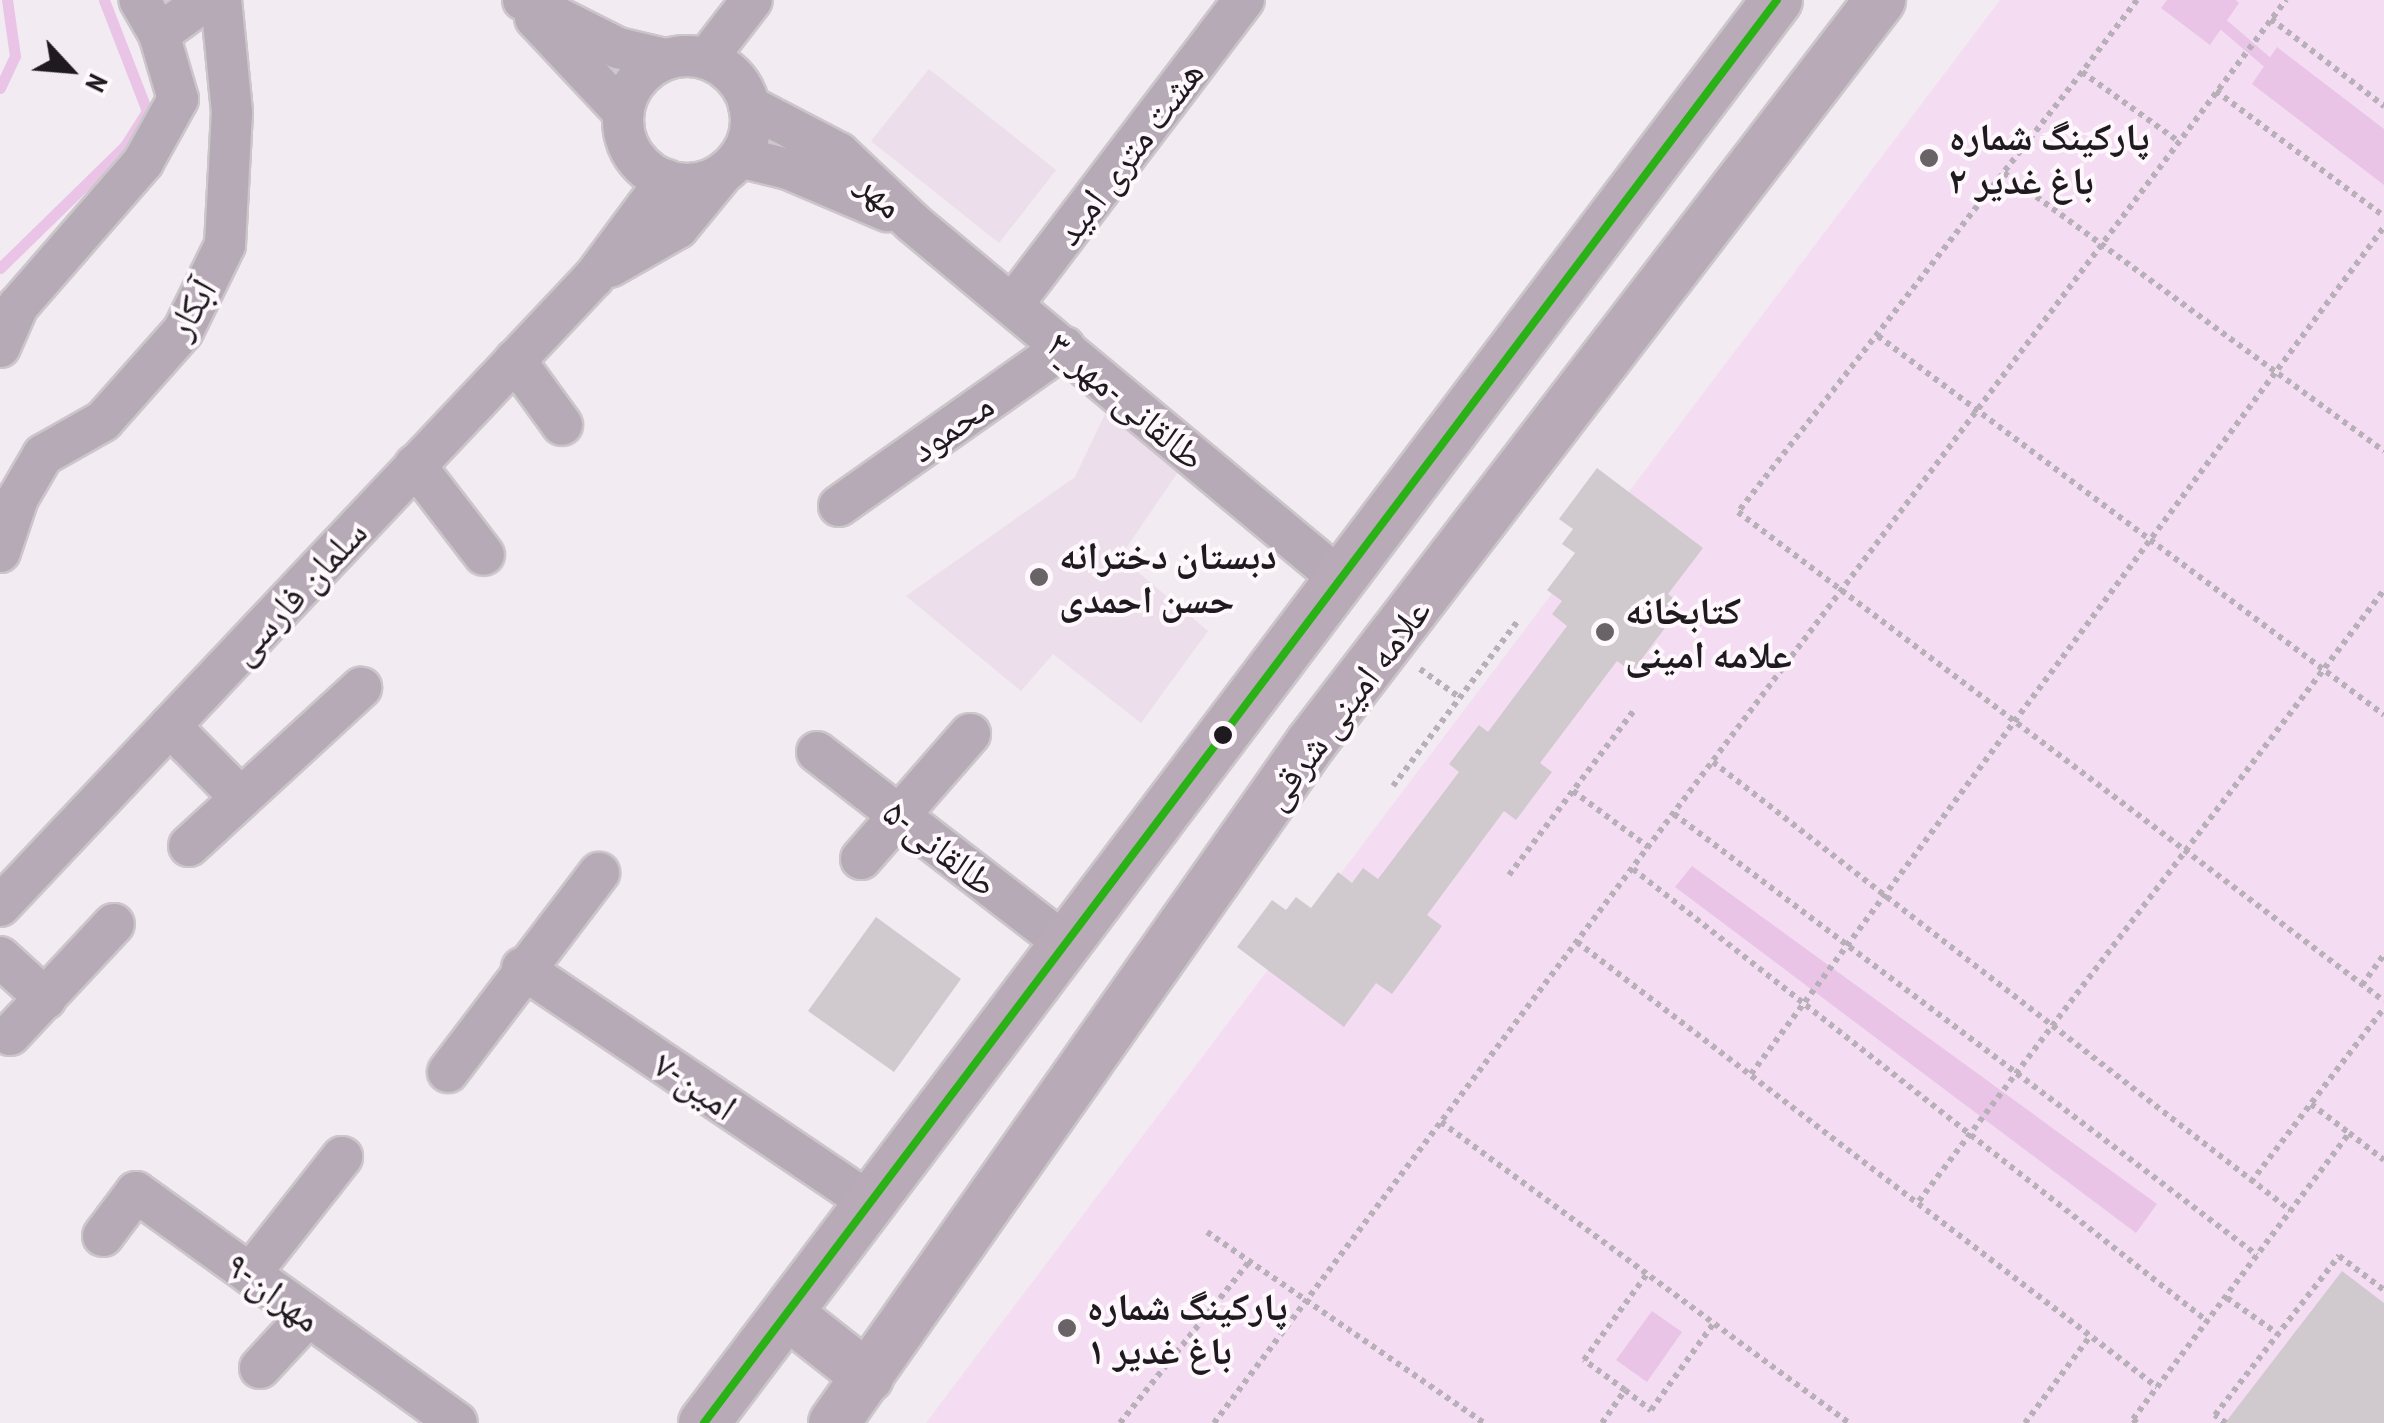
<!DOCTYPE html>
<html>
<head>
<meta charset="utf-8">
<style>
	body { margin:0 }
	#map { position:relative; width:2384px; height:1423px; overflow:hidden; background:#f2ebf1; font-family:"PT Sans Narrow","Noto Naskh Arabic",sans-serif }
	div>[style] { position:absolute }
	.built>* { inset:0; background:#ecdeea }
	.green>* { inset:0; background:#f4dcf2 }
	.water>* { inset:0; background:#e9c4e6 }
	.stream>* { height:11px; margin:-5.5px; padding:0 5.5px; transform-origin:5.5px; border-radius:5.5px; background:#e9c4e6 }
	.building>* { inset:0; background:#d0cacf }
	.path>* { height:6px; margin-top:-3px; transform-origin:0; background:repeating-linear-gradient(90deg,#b8b0b8 0 5px,transparent 0 10px) }
	.roads { filter:drop-shadow(2px 0 #cbc6ca) drop-shadow(-2px 0 #cbc6ca) drop-shadow(0 2px #cbc6ca) drop-shadow(0 -2px #cbc6ca) }
	.minor>* { height:40px; margin:-20px; padding:0 20px; transform-origin:20px; border-radius:20px; background:#b6aab6 }
	.minor>.ring { margin:-20px; padding:0; box-sizing:content-box; background:none; border:40px solid #b6aab6; border-radius:50% }
	.major>* { height:50px; margin:-25px; padding:0 25px; transform-origin:25px; border-radius:25px; background:#b8abb7 }
	.bus-1>* { height:8px; margin:-4px; padding:0 4px; transform-origin:4px; border-radius:4px; background:#29b116 }
	.dots>* { width:28px; height:28px; translate:-50% -50%; box-sizing:border-box; border:5px solid #fef8fd; border-radius:50% }
	span { translate:-50% -50%; white-space:nowrap; text-align:center; line-height:1.15; -webkit-text-stroke:8px #fef8fd; paint-order:stroke }
	.poi-label { font-size:38px; color:#1f1a1f; font-weight:700 }
	.left { translate:0 -50%; text-align:left }
	.street-label { font-size:38px; color:#1f1a1f }
	.north { position:absolute; left:20px; top:20px; width:100px; height:100px; -webkit-text-stroke:8px #fef8fd; paint-order:stroke; rotate:116deg; font-size:28px; font-weight:700; line-height:40px; text-align:center; color:#1f1a1f }
	.north::after { content:''; display:block; margin:auto; width:35px; height:45px; background:#1f1a1f; clip-path:polygon(50% 0,100% 100%,50% 72%,0 100%) }
</style>
</head>
<body>
<div id="map">
	<div class="built">
		<div style="clip-path:polygon(929px 69px,1056px 170px,999px 243px,871px 141px)"></div>
		<div style="clip-path:polygon(1107px 410px,1178px 472px,1120px 557px,1208px 631px,1141px 723px,1053px 654px,1021px 691px,906px 596px,1075px 477px)"></div>
	</div>
	<div class="green">
		<div style="clip-path:polygon(2000px 0,2384px 0,2384px 1423px,926px 1423px)"></div>
	</div>
	<div class="water">
		<div style="clip-path:polygon(2167px 0,2236px 0,2239px 3px,2210px 45px,2161px 8px)"></div>
		<div style="clip-path:polygon(2277px 47px,2384px 129px,2384px 185px,2252px 84px)"></div>
		<div style="clip-path:polygon(1692px 866px,2157px 1204px,2136px 1233px,1675px 887px)"></div>
		<div style="clip-path:polygon(1652px 1311px,1682px 1332px,1647px 1382px,1616px 1360px)"></div>
	</div>
	<div class="stream">
		<div style="left:2224px;top:25px;width:57px;rotate:40.7deg"></div>
		<div style="left:0;top:88px;width:35px;rotate:-65deg"></div>
		<div style="left:15px;top:56px;width:57px;rotate:-98.1deg"></div>
		<div style="left:0;top:268px;width:175px;rotate:-44.3deg"></div>
		<div style="left:125px;top:146px;width:41px;rotate:-57.8deg"></div>
		<div style="left:147px;top:111px;width:119px;rotate:-111.2deg"></div>
	</div>
	<div class="building">
		<div style="clip-path:polygon(1597px 468px,1703px 548px,1668px 594px,1682px 605px,1632px 672px,1617px 661px,1540px 763px,1552px 772px,1516px 820px,1504px 811px,1427px 915px,1442px 926px,1392px 994px,1376px 983px,1344px 1027px,1237px 947px,1272px 900px,1286px 910px,1296px 897px,1311px 908px,1338px 872px,1352px 883px,1363px 868px,1378px 879px,1459px 772px,1449px 764px,1479px 725px,1488px 732px,1567px 626px,1552px 614px,1562px 601px,1547px 590px,1575px 553px,1562px 544px,1573px 529px,1559px 519px)"></div>
		<div style="clip-path:polygon(876px 917px,961px 979px,894px 1072px,808px 1011px)"></div>
		<div style="clip-path:polygon(2342px 1271px,2384px 1303px,2384px 1423px,2225px 1423px)"></div>
	</div>
	<div class="path">
		<div style="left:2137px;top:0;width:91px;rotate:127.4deg"></div>
		<div style="left:2082px;top:72px;width:118px;rotate:35.7deg"></div>
		<div style="left:2271px;top:19px;width:143px;rotate:37.6deg"></div>
		<div style="left:2082px;top:72px;width:559px;rotate:128.02deg"></div>
		<div style="left:1738px;top:512px;width:810px;rotate:37.12deg"></div>
		<div style="left:2216px;top:91px;width:209px;rotate:36.7deg"></div>
		<div style="left:2004px;top:173px;width:471px;rotate:36.2deg"></div>
		<div style="left:1878px;top:336px;width:632px;rotate:36.83deg"></div>
		<div style="left:1420px;top:669px;width:48px;rotate:35.7deg"></div>
		<div style="left:1713px;top:762px;width:731px;rotate:37.83deg"></div>
		<div style="left:1393px;top:786px;width:207px;rotate:-52.9deg"></div>
		<div style="left:1573px;top:791px;width:94px;rotate:36.7deg"></div>
		<div style="left:1674px;top:814px;width:731px;rotate:37.11deg"></div>
		<div style="left:1633px;top:869px;width:731px;rotate:38.22deg"></div>
		<div style="left:1509px;top:875px;width:208px;rotate:-52.8deg"></div>
		<div style="left:1577px;top:942px;width:731px;rotate:37.5deg"></div>
		<div style="left:2362px;top:985px;width:37px;rotate:-54deg"></div>
		<div style="left:1751px;top:1074px;width:1057px;rotate:-53.23deg"></div>
		<div style="left:2311px;top:1104px;width:48px;rotate:37.3deg"></div>
		<div style="left:1441px;top:1122px;width:507px;rotate:36.42deg"></div>
		<div style="left:2251px;top:1182px;width:219px;rotate:-52.6deg"></div>
		<div style="left:1919px;top:1201px;width:768px;rotate:-52.73deg"></div>
		<div style="left:1207px;top:1232px;width:336px;rotate:34.6deg"></div>
		<div style="left:2227px;top:1298px;width:62px;rotate:35.2deg"></div>
		<div style="left:1625px;top:1390px;width:51px;rotate:-143.8deg"></div>
		<div style="left:1584px;top:1360px;width:107px;rotate:-53.8deg"></div>
		<div style="left:1120px;top:1423px;width:206px;rotate:-51.3deg"></div>
		<div style="left:1214px;top:1423px;width:1782px;rotate:-53.01deg"></div>
		<div style="left:1602px;top:1423px;width:40px;rotate:-55.1deg"></div>
		<div style="left:1625px;top:1390px;width:33px;rotate:38deg"></div>
		<div style="left:1651px;top:1410px;width:107px;rotate:-54.1deg"></div>
		<div style="left:2025px;top:1423px;width:110px;rotate:-53.1deg"></div>
		<div style="left:2137px;top:1423px;width:6px;rotate:-135deg"></div>
		<div style="left:2133px;top:1419px;width:358px;rotate:-52.9deg"></div>
		<div style="left:2349px;top:1133px;width:44px;rotate:37.6deg"></div>
		<div style="left:2226px;top:1423px;width:14px;rotate:-144deg"></div>
		<div style="left:2215px;top:1415px;width:202px;rotate:-52.1deg"></div>
		<div style="left:2339px;top:1256px;width:56px;rotate:37.1deg"></div>
	</div>
	<div class="roads">
		<div class="minor">
			<div style="left:523px;top:0;width:106px;rotate:26.8deg"></div>
			<div style="left:618px;top:48px;width:48px;rotate:13.2deg"></div>
			<div style="left:535px;top:18px;width:129px;rotate:46.9deg"></div>
			<div style="left:159px;top:34px;width:58px;rotate:-35.9deg"></div>
			<div class="ring" style="left:623px;top:56px;width:88px;height:88px"></div>
			<div style="left:707px;top:58px;width:73px;rotate:-52.2deg"></div>
			<div style="left:749px;top:106px;width:102px;rotate:27.6deg"></div>
			<div style="left:839px;top:153px;width:102px;rotate:43.4deg"></div>
			<div style="left:913px;top:223px;width:555px;rotate:39.81deg"></div>
			<div style="left:739px;top:157px;width:50px;rotate:13.8deg"></div>
			<div style="left:788px;top:169px;width:108px;rotate:23deg"></div>
			<div style="left:610px;top:267px;width:78px;rotate:-29.8deg"></div>
			<div style="left:678px;top:228px;width:72px;rotate:-50.6deg"></div>
			<div style="left:1013px;top:304px;width:382px;rotate:-52.8deg"></div>
			<div style="left:0;top:347px;width:45px;rotate:-66.3deg"></div>
			<div style="left:18px;top:306px;width:191px;rotate:-49deg"></div>
			<div style="left:143px;top:162px;width:72px;rotate:-60.9deg"></div>
			<div style="left:178px;top:99px;width:68px;rotate:-106.3deg"></div>
			<div style="left:159px;top:34px;width:39px;rotate:-120deg"></div>
			<div style="left:515px;top:360px;width:80px;rotate:54.1deg"></div>
			<div style="left:415px;top:465px;width:113px;rotate:52.5deg"></div>
			<div style="left:839px;top:506px;width:276px;rotate:-35.2deg"></div>
			<div style="left:0;top:552px;width:57px;rotate:-71.6deg"></div>
			<div style="left:18px;top:498px;width:50px;rotate:-59.8deg"></div>
			<div style="left:43px;top:455px;width:69px;rotate:-29.5deg"></div>
			<div style="left:103px;top:421px;width:120px;rotate:-48.4deg"></div>
			<div style="left:183px;top:331px;width:96px;rotate:-64deg"></div>
			<div style="left:225px;top:245px;width:133px;rotate:-87deg"></div>
			<div style="left:232px;top:112px;width:113px;rotate:-95.6deg"></div>
			<div style="left:170px;top:726px;width:100px;rotate:45.4deg"></div>
			<div style="left:817px;top:752px;width:312px;rotate:37.7deg"></div>
			<div style="left:189px;top:846px;width:234px;rotate:-42.6deg"></div>
			<div style="left:861px;top:859px;width:166px;rotate:-48.9deg"></div>
			<div style="left:0;top:906px;width:865px;rotate:-46.64deg"></div>
			<div style="left:594px;top:277px;width:121px;rotate:-53.4deg"></div>
			<div style="left:0;top:957px;width:62px;rotate:42.4deg"></div>
			<div style="left:522px;top:968px;width:419px;rotate:34deg"></div>
			<div style="left:10px;top:1035px;width:152px;rotate:-46.9deg"></div>
			<div style="left:448px;top:1072px;width:250px;rotate:-52.8deg"></div>
			<div style="left:103px;top:1236px;width:55px;rotate:-53.1deg"></div>
			<div style="left:136px;top:1192px;width:395px;rotate:35.7deg"></div>
			<div style="left:250px;top:1274px;width:149px;rotate:-51.8deg"></div>
			<div style="left:260px;top:1368px;width:71px;rotate:-47.3deg"></div>
		</div>
		<div class="major">
			<div style="left:788px;top:1314px;width:102px;rotate:38.2deg"></div>
			<div style="left:704px;top:1423px;width:1782px;rotate:-52.98deg"></div>
			<div style="left:834px;top:1423px;width:831px;rotate:-54.95deg"></div>
			<div style="left:1311px;top:743px;width:936px;rotate:-52.55deg"></div>
		</div>
	</div>
	<div class="bus-1">
		<div style="left:704px;top:1423px;width:1782px;rotate:-52.98deg"></div>
	</div>
	<div class="dots">
		<div style="left:1929px;top:158px;background:#696368"></div>
		<div style="left:1039px;top:577px;background:#696368"></div>
		<div style="left:1605px;top:632px;background:#696368"></div>
		<div style="left:1223px;top:735px;background:#1f1a1f"></div>
		<div style="left:1067px;top:1328px;background:#696368"></div>
	</div>
	<div class="poi-label">
		<span class="left" style="left:1949px;top:158px">پارکینگ شماره<br>۲ باغ غدیر</span>
		<span class="left" style="left:1059px;top:577px">دبستان دخترانه<br>حسن احمدی</span>
		<span class="left" style="left:1625px;top:632px">کتابخانه<br>علامه امینی</span>
		<span class="left" style="left:1087px;top:1328px">پارکینگ شماره<br>۱ باغ غدیر</span>
	</div>
	<div class="street-label">
		<span style="left:1128px;top:152px;rotate:-53deg">هشت متری امید</span>
		<span style="left:882px;top:194px;rotate:45deg">مهر</span>
		<span style="left:190px;top:308px;rotate:-60deg">آبکار</span>
		<span style="left:1127px;top:400px;rotate:40deg">۳_طالقانی-مهر</span>
		<span style="left:951px;top:426px;rotate:-35deg">محمود</span>
		<span style="left:297px;top:591px;rotate:-47deg">سلمان فارسی</span>
		<span style="left:1345px;top:703px;rotate:-53deg">علامه امینی شرقی</span>
		<span style="left:941px;top:847px;rotate:38deg">۵-طالقانی</span>
		<span style="left:696px;top:1085px;rotate:34deg">۷-امین</span>
		<span style="left:274px;top:1291px;rotate:36deg">۹-مهران</span>
	</div>
	<div class="north">N</div>
</div>
</body>
</html>
